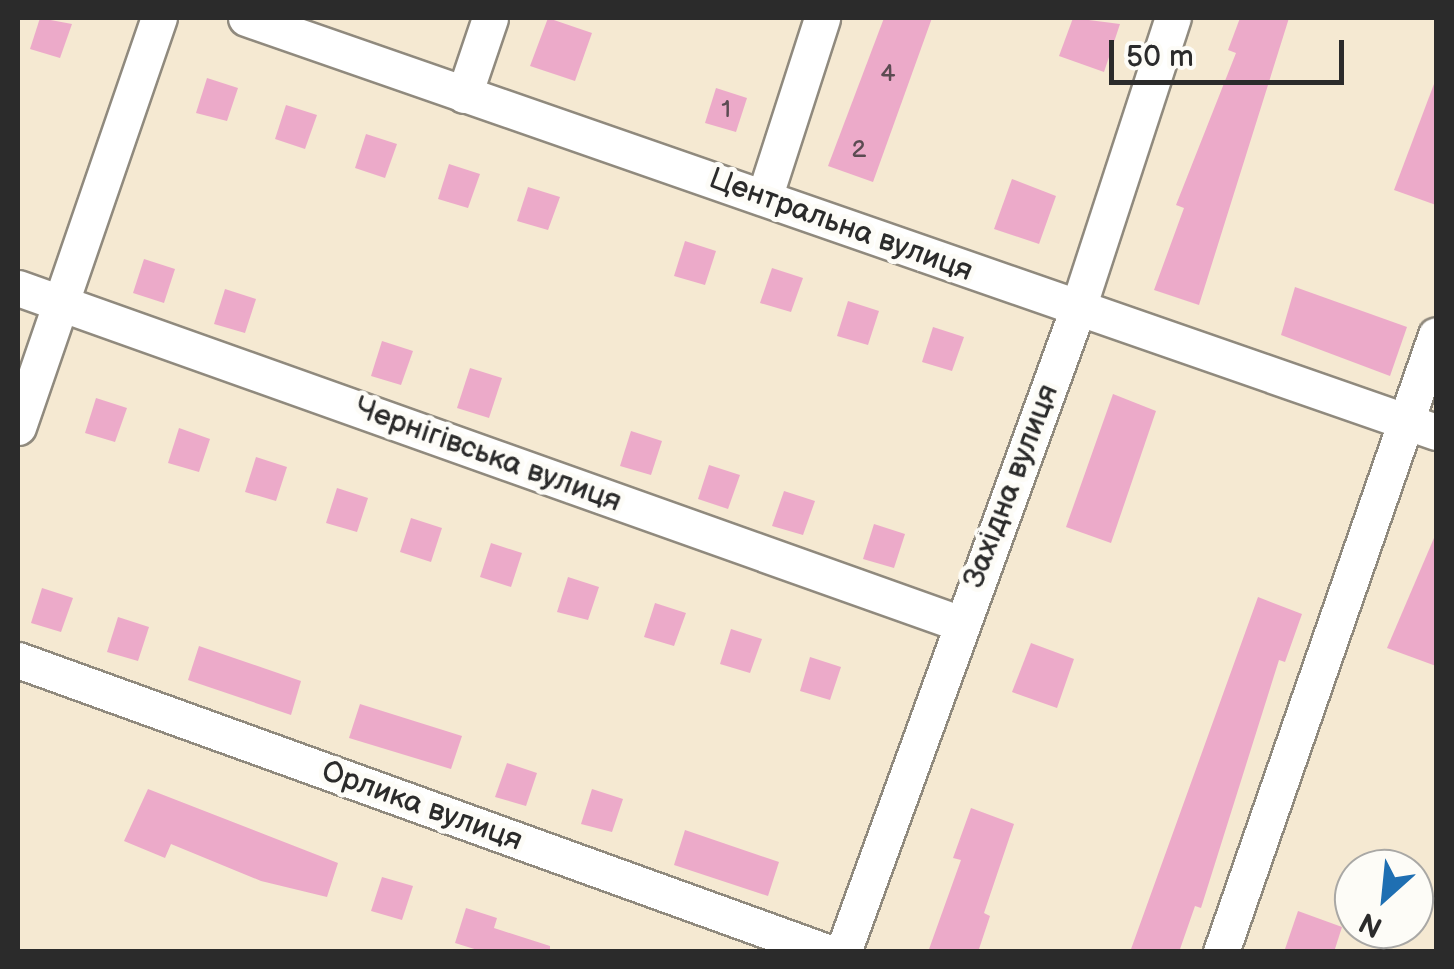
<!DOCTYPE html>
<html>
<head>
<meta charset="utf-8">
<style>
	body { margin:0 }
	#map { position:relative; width:1454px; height:969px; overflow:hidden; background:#f5e9d2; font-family:"Balsamiq Sans",sans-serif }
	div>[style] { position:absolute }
	.building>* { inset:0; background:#ecaac9 }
	.roads { filter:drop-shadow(2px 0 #908a7e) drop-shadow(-2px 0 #908a7e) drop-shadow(0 2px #908a7e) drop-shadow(0 -2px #908a7e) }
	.minor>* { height:35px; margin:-17.5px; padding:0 17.5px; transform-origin:17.5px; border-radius:17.5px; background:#fff }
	span { translate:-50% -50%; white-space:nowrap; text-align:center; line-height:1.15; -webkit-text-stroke:10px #fdfcf7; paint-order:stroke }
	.number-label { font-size:25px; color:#5b4b52 }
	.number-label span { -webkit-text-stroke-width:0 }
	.street-label { font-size:30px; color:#2b2b2b }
	.frame { position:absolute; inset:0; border:20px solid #2b2b2b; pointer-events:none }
	.north { position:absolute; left:1334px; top:849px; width:100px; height:100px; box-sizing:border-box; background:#fdfcf7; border:2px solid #a9a8a5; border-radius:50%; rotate:207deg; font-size:28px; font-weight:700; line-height:40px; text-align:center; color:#2b2b2b }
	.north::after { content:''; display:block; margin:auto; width:35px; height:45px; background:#1f6fb2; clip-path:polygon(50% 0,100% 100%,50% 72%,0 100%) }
	.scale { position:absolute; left:1109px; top:40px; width:235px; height:45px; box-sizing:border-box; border:5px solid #2b2b2b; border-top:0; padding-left:12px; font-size:30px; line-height:35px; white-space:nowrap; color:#2b2b2b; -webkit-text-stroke:8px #fdfcf7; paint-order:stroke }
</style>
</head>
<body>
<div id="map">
	<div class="building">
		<div style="clip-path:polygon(40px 18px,72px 24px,60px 58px,30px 49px)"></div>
		<div style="clip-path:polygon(548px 18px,592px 33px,575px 81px,530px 66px)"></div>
		<div style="clip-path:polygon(884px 18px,932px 18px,873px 182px,828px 166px)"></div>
		<div style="clip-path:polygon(1073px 18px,1120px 24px,1104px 72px,1059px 56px)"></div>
		<div style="clip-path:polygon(1240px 18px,1289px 18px,1199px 305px,1154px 290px,1184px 208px,1176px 205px,1236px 53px,1228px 50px)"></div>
		<div style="clip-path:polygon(207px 78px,238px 88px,227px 121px,196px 113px)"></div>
		<div style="clip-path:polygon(1434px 84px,1436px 84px,1436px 205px,1394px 190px)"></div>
		<div style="clip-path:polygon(716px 88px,747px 98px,736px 132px,705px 123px)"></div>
		<div style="clip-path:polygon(286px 105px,317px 115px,305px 149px,275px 139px)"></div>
		<div style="clip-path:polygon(366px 134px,397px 144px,385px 178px,355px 168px)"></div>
		<div style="clip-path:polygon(449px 164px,480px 174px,468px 208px,438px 199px)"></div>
		<div style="clip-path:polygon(1012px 179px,1056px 196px,1039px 244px,994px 229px)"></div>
		<div style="clip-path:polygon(528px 187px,560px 197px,548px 230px,517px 221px)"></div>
		<div style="clip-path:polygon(685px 241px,716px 251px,705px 285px,674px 276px)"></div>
		<div style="clip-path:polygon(144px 259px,175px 269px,164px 303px,133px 293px)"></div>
		<div style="clip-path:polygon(772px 268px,803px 278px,791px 312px,760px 303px)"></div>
		<div style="clip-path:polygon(1295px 287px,1407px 327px,1390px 376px,1281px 335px)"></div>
		<div style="clip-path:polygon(225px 289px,256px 299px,245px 333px,214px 324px)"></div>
		<div style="clip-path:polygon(848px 301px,879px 311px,868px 345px,837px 336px)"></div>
		<div style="clip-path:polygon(933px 327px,964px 337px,952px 371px,922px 362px)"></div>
		<div style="clip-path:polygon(382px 341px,413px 351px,401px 385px,371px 376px)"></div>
		<div style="clip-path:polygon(470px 368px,502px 378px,489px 418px,457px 408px)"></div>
		<div style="clip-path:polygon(1113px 394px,1156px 411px,1111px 543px,1066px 527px)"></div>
		<div style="clip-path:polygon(96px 398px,127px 408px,115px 442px,85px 433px)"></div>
		<div style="clip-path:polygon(179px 428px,210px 439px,199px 472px,168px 463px)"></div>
		<div style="clip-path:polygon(631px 431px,662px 441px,651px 475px,620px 466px)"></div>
		<div style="clip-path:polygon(256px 457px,287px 467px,276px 501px,245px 492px)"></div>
		<div style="clip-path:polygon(709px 465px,740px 475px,728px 509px,698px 499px)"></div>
		<div style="clip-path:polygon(337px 488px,368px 498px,357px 532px,326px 523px)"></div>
		<div style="clip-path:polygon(784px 491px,815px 501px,803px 535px,772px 526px)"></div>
		<div style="clip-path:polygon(411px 518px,442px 528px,431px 562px,400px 552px)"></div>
		<div style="clip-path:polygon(874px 524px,905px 534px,894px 568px,863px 559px)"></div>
		<div style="clip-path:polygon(1434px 538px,1436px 538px,1436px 666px,1387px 648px)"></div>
		<div style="clip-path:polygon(491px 543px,522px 553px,511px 587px,480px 577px)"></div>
		<div style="clip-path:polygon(568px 577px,599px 587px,588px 620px,557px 612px)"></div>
		<div style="clip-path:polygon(42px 588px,73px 598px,61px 632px,31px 623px)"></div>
		<div style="clip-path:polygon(1258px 597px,1302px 614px,1285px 662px,1279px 660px,1201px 908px,1195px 906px,1179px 952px,1130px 952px)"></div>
		<div style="clip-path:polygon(655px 603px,686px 613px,674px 646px,644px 637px)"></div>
		<div style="clip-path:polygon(118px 617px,149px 627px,138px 661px,107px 652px)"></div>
		<div style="clip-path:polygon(731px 629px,762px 639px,750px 673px,720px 664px)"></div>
		<div style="clip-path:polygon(1031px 643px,1074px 659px,1057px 708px,1012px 692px)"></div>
		<div style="clip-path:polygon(199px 646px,301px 681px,291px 715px,188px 680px)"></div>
		<div style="clip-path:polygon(810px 657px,841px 667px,830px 700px,800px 691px)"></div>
		<div style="clip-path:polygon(360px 704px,462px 736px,451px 769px,349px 738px)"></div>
		<div style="clip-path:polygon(507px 763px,537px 773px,526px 806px,495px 797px)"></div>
		<div style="clip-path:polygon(148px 789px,338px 863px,327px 897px,261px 881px,171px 844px,165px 858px,124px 841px)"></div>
		<div style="clip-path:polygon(592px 789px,623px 799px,612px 832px,581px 824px)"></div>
		<div style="clip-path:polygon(971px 808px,1014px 824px,984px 913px,990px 916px,978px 952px,928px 952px,961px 860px,953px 858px)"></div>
		<div style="clip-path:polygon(685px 830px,779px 862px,768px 896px,674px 865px)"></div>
		<div style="clip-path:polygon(382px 877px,413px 886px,402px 920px,371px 911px)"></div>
		<div style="clip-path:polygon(466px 908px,497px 918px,494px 928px,550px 946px,550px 952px,484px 952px,455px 943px)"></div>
		<div style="clip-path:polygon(1298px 911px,1342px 927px,1334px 952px,1284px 952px)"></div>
	</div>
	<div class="roads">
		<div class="minor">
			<div style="left:246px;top:18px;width:1260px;rotate:19.18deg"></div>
			<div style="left:464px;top:95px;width:81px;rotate:-71.3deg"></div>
			<div style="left:765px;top:195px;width:186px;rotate:-72.1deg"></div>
			<div style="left:18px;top:288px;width:999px;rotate:19.6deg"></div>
			<div style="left:18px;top:427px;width:433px;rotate:-71deg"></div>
			<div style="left:18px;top:660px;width:860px;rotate:19.85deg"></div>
			<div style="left:843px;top:952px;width:682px;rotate:-69.95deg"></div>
			<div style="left:1077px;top:311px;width:308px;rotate:-71.9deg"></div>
			<div style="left:1221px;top:952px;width:653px;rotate:-70.79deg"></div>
		</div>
	</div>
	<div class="number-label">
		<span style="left:888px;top:74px">4</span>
		<span style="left:726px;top:110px">1</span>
		<span style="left:859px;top:150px">2</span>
	</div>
	<div class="street-label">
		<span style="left:841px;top:225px;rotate:20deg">Центральна вулиця</span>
		<span style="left:488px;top:455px;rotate:20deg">Чернігівська вулиця</span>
		<span style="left:1011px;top:486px;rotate:-69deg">Західна вулиця</span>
		<span style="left:422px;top:806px;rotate:20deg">Орлика вулиця</span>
	</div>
	<div class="frame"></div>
	<div class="north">N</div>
	<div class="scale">50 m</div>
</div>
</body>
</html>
